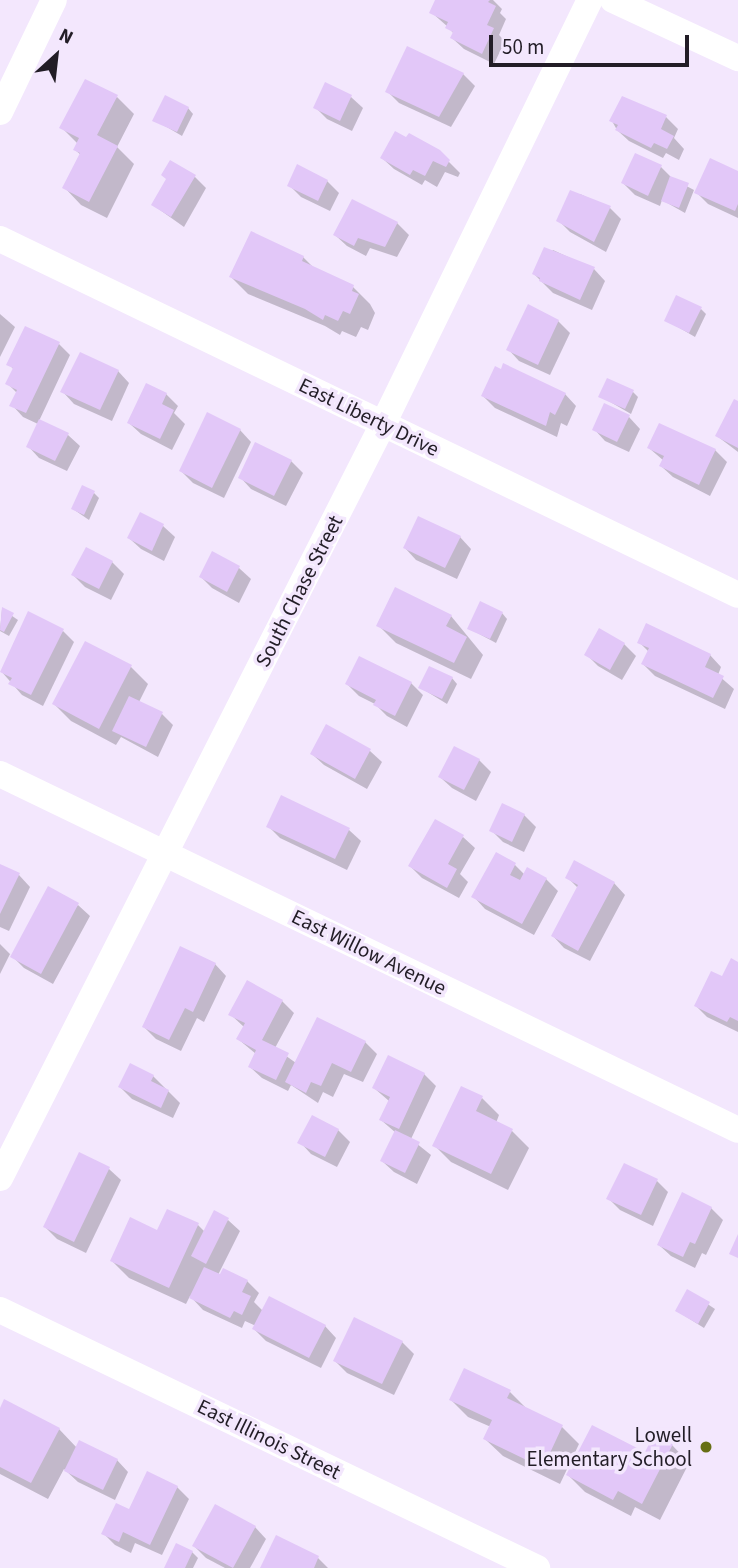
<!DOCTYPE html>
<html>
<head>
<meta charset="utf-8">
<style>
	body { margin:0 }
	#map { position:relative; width:738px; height:1568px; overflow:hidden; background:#f3e7fd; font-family:"Source Sans 3",sans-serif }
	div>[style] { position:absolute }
	.shadow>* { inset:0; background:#0003 }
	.building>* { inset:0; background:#e2c7f8 }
	.minor>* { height:26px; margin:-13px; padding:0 13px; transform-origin:13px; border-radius:13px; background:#fff }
	.dots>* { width:19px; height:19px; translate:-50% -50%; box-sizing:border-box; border:4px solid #f3e7fd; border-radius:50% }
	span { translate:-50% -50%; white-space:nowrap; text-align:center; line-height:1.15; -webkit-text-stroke:7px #f3e7fd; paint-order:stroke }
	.street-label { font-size:21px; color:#221d26 }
	.poi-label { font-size:21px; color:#221d26 }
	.right { translate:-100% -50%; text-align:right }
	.north { position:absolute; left:21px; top:21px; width:70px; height:70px; -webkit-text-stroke:5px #f3e7fd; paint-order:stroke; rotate:27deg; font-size:19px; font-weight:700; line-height:28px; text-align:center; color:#221d26 }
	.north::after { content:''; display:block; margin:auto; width:24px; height:32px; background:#221d26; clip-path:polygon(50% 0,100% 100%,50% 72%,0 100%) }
	.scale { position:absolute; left:489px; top:35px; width:200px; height:32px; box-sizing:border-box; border:4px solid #221d26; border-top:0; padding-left:9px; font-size:21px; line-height:24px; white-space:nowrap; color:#221d26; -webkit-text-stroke:5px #f3e7fd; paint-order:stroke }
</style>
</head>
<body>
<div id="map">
	<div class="shadow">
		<div style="clip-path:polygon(437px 0,493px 0,502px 9px,500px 13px,506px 19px,499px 35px,505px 41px,494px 64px,464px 49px,452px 38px,454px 34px,448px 27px,431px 12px)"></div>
		<div style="clip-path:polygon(408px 48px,463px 74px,475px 86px,451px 127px,399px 103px,388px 92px)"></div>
		<div style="clip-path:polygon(117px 97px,134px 114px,117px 147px,134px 164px,107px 218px,81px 205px,64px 187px,81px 155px,75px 150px,78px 144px,61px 127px)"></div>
		<div style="clip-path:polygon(351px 97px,363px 108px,352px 131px,327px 119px,315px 107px)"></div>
		<div style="clip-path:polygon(623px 98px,666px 117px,678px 129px,674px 138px,684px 149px,679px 160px,666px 153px,663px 158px,629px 141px,617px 130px,612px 121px)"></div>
		<div style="clip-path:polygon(188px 108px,193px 114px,182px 136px,155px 120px)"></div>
		<div style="clip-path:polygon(438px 151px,460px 173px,458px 177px,445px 172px,437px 187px,425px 180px,422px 185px,394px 169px,382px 158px)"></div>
		<div style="clip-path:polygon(661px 167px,673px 179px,694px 190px,685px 213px,662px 200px,660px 206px,635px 195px,623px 183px)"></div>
		<div style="clip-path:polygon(738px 173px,738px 218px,708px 204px,696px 192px)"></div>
		<div style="clip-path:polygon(195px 177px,206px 188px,184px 227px,153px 205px,168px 180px)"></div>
		<div style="clip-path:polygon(327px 181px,339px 193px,330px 211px,301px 197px,289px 185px)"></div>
		<div style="clip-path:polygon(580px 194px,610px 208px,621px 219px,606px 252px,570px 232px,558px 220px)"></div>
		<div style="clip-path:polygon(397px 223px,409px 235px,397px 257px,370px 248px,366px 256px,347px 246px,335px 235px)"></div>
		<div style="clip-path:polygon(553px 250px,594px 269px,605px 281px,592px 310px,553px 293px,534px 274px)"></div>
		<div style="clip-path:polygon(303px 257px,315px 269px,353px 287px,370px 304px,375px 313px,368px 330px,361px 327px,356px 337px,342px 331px,340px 335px,325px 326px,248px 294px,231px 277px)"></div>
		<div style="clip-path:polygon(529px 307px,558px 321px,570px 333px,550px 375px,519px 361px,508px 349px)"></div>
		<div style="clip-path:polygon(701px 309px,706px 314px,695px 337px,666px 320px)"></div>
		<div style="clip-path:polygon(0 314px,15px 327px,0 357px)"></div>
		<div style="clip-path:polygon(59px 344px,70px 355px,39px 421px,68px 435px,80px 446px,67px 471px,39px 458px,28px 446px,38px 424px,23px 417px,12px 405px,17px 393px,7px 383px,14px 370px,9px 364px)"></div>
		<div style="clip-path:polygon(118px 371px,129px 383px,112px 421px,74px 404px,63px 392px)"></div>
		<div style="clip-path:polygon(633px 392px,638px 397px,631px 414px,600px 396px)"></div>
		<div style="clip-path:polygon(166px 394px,178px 406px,174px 413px,185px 424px,172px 450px,141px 434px,129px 423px)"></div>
		<div style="clip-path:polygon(565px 394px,576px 406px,567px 426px,561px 423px,557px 437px,495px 408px,483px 396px)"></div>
		<div style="clip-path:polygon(738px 403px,738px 452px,717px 436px)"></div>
		<div style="clip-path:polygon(629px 417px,640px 429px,629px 452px,605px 441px,594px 429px)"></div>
		<div style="clip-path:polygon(240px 430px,251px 442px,224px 498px,193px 483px,181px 471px)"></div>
		<div style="clip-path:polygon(649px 448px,715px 450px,727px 462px,710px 496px,673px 477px,661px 466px,664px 461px)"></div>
		<div style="clip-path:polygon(291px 461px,303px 473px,286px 506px,251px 489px,240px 477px)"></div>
		<div style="clip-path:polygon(94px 493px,99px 498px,89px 520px,73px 509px)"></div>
		<div style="clip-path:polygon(141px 515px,163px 526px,175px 537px,164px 561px,141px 549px,129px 538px)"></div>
		<div style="clip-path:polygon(460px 537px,471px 549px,457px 579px,416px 560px,405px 548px)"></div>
		<div style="clip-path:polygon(86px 549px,112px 562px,124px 574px,111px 600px,85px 587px,73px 575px)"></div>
		<div style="clip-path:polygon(213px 554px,239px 568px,251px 579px,239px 603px,212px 588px,201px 577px)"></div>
		<div style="clip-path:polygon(2px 609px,18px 620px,9px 636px,0 631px)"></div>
		<div style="clip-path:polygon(502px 613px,507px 619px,496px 643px,470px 629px)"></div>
		<div style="clip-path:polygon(451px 616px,483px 655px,471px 679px,396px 643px,378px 625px)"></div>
		<div style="clip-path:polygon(63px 631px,74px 642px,43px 706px,22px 695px,1px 671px)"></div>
		<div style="clip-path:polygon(639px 642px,710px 655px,721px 667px,718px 675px,734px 689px,725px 709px,655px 676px,643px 664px,649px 652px)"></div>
		<div style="clip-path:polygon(86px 643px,131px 667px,148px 684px,139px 702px,162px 714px,173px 725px,158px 757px,121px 737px,116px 745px,71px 721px,54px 704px)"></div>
		<div style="clip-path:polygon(624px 644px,636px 656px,622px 680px,598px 666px,586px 654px)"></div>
		<div style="clip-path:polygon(452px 678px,457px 684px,447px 704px,421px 688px)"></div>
		<div style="clip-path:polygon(411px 683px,423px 695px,407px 727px,387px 716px,375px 704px,359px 696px,347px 684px)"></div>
		<div style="clip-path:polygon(327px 727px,370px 751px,382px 762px,367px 789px,324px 765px,312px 754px)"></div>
		<div style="clip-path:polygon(479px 760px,491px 772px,476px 801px,452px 788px,440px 777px)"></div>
		<div style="clip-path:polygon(282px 798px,349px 830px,361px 841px,347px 870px,280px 838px,268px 826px)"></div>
		<div style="clip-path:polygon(524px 815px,536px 827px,524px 852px,503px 842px,491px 830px)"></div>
		<div style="clip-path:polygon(463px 837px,475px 848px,460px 874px,468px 882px,459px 898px,422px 878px,410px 866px)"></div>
		<div style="clip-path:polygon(497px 855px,515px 865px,525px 875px,546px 879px,558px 891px,534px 935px,485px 909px,474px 897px)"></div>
		<div style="clip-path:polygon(0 866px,19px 875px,30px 887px,9px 931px,0 927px)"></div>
		<div style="clip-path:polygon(567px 877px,614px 883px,625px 895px,590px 961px,564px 948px,553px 936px,578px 888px)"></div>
		<div style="clip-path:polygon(78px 905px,90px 916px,53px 984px,24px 968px,10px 954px,0 974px,0 944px,12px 956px)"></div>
		<div style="clip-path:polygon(738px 963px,738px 1032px,707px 1017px,696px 1006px)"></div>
		<div style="clip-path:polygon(215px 964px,226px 976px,204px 1022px,197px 1018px,181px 1051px,156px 1039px,144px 1027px)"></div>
		<div style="clip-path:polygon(282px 1001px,294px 1013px,275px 1048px,296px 1063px,318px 1019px,365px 1042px,377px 1054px,363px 1082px,344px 1074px,333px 1097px,323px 1092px,318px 1103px,291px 1085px,288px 1091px,262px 1078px,250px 1067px,256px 1054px,238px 1039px,244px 1027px,230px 1014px)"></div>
		<div style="clip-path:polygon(424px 1074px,436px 1086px,411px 1139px,431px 1155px,417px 1184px,394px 1172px,382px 1161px,396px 1133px,381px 1120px,389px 1101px,374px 1088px)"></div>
		<div style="clip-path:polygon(153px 1076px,180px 1103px,173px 1118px,132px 1099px,120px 1087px)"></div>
		<div style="clip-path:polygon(482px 1098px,499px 1115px,496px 1123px,512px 1131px,529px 1148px,508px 1190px,451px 1162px,434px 1145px)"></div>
		<div style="clip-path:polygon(338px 1130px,350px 1142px,337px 1167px,311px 1154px,300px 1142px)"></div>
		<div style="clip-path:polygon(80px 1155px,109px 1169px,121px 1180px,86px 1253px,57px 1239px,45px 1227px)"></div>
		<div style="clip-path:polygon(657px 1181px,668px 1192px,653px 1226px,620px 1210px,608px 1198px)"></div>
		<div style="clip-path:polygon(683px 1195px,711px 1208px,723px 1220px,706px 1255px,702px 1253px,695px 1268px,671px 1256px,659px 1245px)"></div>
		<div style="clip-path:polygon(228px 1220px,240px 1231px,218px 1275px,247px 1281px,259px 1293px,254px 1302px,263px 1311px,325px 1326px,336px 1338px,321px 1368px,266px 1341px,254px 1329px,256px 1326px,245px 1321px,242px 1328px,203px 1310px,190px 1296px,186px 1304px,129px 1278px,112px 1261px,158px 1233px,198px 1225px,205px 1232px)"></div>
		<div style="clip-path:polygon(688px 1291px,715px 1309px,704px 1328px,677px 1311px)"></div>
		<div style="clip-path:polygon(402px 1342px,414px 1354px,394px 1395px,347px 1373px,335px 1361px)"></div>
		<div style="clip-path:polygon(510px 1392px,527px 1409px,562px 1427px,579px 1444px,560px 1484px,503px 1456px,485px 1439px,491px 1427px,468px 1417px,451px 1400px)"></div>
		<div style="clip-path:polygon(0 1411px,59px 1429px,77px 1448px,117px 1460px,128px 1472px,115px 1500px,78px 1482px,64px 1469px,48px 1499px,0 1474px)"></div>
		<div style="clip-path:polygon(672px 1445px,689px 1463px,660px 1520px,635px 1507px,631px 1516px,585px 1492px,568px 1475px)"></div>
		<div style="clip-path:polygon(177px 1487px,189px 1499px,162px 1555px,135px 1543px,131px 1553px,115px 1545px,103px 1533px,130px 1511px)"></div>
		<div style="clip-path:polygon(255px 1527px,266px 1539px,250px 1568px,225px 1568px,206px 1558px,194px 1546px)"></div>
		<div style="clip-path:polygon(192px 1552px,198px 1558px,193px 1568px,166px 1568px)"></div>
		<div style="clip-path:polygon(318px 1558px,328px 1568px,262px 1568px)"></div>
	</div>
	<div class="building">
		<div style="clip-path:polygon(435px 0,490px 0,488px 2px,496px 6px,487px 25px,494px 28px,482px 54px,450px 38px,453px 32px,445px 28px,448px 22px,429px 13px)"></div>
		<div style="clip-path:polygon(407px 46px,464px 73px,439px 117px,385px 92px)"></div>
		<div style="clip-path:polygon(85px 79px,118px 95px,97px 135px,118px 146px,89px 202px,62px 188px,80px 153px,73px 150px,79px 138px,59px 128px)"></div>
		<div style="clip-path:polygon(325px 82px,352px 95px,340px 121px,313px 108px)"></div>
		<div style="clip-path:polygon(165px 95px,189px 107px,177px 132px,152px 121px)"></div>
		<div style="clip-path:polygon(622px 96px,667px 115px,661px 129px,674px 136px,667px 149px,654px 143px,651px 148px,615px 130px,618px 125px,609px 121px)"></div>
		<div style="clip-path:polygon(395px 131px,406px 137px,409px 133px,440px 150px,450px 160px,446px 167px,433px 161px,425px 176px,413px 170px,410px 175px,380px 158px)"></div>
		<div style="clip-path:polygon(635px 153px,662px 165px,648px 196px,621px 183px)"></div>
		<div style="clip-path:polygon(710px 158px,738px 171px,738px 204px,735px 211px,694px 193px)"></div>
		<div style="clip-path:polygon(170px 160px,196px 175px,171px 217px,151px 205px,166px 179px,161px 175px)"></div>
		<div style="clip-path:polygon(297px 164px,328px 180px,318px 201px,287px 186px)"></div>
		<div style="clip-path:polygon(670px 176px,689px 183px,679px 208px,661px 201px)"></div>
		<div style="clip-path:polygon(570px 190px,611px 206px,594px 242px,556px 221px)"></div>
		<div style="clip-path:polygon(352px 199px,398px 222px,385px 247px,358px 238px,354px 246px,333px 235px)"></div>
		<div style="clip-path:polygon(251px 231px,304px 256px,302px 261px,354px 285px,352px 291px,359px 294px,350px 314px,343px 311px,338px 321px,325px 315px,323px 320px,305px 309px,229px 277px)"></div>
		<div style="clip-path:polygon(544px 247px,595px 267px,580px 300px,539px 281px,540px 278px,532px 274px)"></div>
		<div style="clip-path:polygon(676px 295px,702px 307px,689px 333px,664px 321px)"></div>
		<div style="clip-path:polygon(528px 304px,559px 320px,538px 365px,506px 350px)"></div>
		<div style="clip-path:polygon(25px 326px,60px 342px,26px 413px,9px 406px,17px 390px,5px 384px,13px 368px,6px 365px)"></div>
		<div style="clip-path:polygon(80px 352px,119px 370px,100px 410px,60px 392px)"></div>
		<div style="clip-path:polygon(503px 363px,566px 393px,555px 415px,550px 412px,546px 426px,481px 396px,495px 366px,501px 369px)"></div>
		<div style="clip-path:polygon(607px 378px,634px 390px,625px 409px,598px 397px)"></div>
		<div style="clip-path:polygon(146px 383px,167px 393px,162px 404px,174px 410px,160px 439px,127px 423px)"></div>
		<div style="clip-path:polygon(734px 399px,738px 401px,738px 448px,715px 436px)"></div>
		<div style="clip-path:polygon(604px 403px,630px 415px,617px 442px,592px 430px)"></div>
		<div style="clip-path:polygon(207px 412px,241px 429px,212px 488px,179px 471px)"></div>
		<div style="clip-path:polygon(39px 419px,69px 433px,55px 461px,26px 447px)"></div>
		<div style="clip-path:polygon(659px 423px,716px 449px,699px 485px,659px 466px,664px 456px,647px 448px)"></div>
		<div style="clip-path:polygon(255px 442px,292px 460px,274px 496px,238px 478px)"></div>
		<div style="clip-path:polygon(82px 485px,95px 491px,84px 515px,71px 509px)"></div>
		<div style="clip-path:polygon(140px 512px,164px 524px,152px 551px,127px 538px)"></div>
		<div style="clip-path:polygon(418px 516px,461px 536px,445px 568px,403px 548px)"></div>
		<div style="clip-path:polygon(86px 547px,113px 561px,99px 589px,71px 575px)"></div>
		<div style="clip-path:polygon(212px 551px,240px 566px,227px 592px,199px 577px)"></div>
		<div style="clip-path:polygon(395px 587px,452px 615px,446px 626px,467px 637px,454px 663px,376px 626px)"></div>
		<div style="clip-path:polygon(480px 601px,503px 612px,490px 639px,467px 629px)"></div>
		<div style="clip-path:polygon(2px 607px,14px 613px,4px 632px,0 630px)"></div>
		<div style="clip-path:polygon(28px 611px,64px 629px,31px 695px,8px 684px,12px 678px,0 672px)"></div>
		<div style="clip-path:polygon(646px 623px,711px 654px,705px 667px,724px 676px,713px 698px,641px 664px,649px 648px,637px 643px)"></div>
		<div style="clip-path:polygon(599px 628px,625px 643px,610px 670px,584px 655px)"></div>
		<div style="clip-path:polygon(85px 641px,132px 665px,99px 729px,52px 704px)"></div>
		<div style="clip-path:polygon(359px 656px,412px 682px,395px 716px,373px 705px,376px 700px,345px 684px)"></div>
		<div style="clip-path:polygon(429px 666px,453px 677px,442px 699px,418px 688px)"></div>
		<div style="clip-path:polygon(129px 696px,163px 712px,146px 747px,112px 731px)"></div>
		<div style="clip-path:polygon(326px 724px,371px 749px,355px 779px,310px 754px)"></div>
		<div style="clip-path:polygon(454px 746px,480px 759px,464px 790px,438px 777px)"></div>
		<div style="clip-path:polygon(281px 795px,350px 828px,335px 859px,266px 827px)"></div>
		<div style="clip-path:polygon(502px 803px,525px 814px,512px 842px,489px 831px)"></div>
		<div style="clip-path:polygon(435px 819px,464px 835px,448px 864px,457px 869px,447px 888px,408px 866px)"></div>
		<div style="clip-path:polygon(496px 852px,516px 863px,510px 875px,520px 880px,527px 867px,547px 878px,522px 924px,471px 897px)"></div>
		<div style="clip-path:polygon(574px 860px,615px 882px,578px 951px,551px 936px,578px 885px,565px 878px)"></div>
		<div style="clip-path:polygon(0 864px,20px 873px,0 914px)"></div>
		<div style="clip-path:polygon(48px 886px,79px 903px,41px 974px,10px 957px)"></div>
		<div style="clip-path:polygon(180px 946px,216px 963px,193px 1012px,185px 1008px,169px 1040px,142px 1027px)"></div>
		<div style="clip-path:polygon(731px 958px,738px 962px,738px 1021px,730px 1017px,727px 1022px,694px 1006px,711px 971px,722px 976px)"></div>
		<div style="clip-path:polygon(247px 980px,283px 1000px,262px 1040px,289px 1053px,276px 1080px,248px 1067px,256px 1050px,236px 1039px,245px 1023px,228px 1015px)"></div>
		<div style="clip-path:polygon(317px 1017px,366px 1041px,351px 1072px,332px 1063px,321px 1086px,311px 1082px,306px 1093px,285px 1082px)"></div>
		<div style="clip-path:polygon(388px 1055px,425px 1073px,399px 1129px,379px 1120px,390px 1097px,372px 1088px)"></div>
		<div style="clip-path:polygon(130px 1063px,154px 1075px,151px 1081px,169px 1090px,161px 1108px,118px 1087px)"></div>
		<div style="clip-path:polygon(461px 1086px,483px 1096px,476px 1111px,513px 1129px,491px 1174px,432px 1146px)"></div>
		<div style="clip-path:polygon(312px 1115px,339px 1129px,325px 1157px,297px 1143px)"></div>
		<div style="clip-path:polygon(395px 1130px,420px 1142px,405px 1173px,380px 1161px)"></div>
		<div style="clip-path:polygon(79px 1152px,110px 1167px,74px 1242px,43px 1227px)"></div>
		<div style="clip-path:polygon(624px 1163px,658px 1179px,641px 1215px,606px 1199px)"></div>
		<div style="clip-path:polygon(682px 1192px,712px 1207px,695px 1244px,690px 1242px,683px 1257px,657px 1245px)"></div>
		<div style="clip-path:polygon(167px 1209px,199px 1223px,169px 1288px,110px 1261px,130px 1217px,157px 1230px)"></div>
		<div style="clip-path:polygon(214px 1210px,229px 1218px,206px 1264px,191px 1256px)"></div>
		<div style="clip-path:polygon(738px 1234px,738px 1258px,729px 1254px)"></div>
		<div style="clip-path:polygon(204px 1267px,220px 1274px,223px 1268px,248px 1280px,242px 1292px,251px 1296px,242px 1315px,234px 1311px,230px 1318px,189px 1298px)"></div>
		<div style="clip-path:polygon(687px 1289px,710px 1302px,698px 1324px,675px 1311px)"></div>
		<div style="clip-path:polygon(269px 1296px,326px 1325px,309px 1358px,252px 1329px)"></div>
		<div style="clip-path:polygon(354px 1317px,403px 1341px,382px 1384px,333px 1361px)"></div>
		<div style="clip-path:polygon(464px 1368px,511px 1390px,507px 1398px,563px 1425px,543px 1468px,483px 1439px,492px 1420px,449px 1400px)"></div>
		<div style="clip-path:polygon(4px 1399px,60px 1428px,31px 1483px,0 1467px,0 1408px)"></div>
		<div style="clip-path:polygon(592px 1425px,645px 1452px,654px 1434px,673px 1444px,642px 1504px,618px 1491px,613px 1500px,566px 1475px)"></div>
		<div style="clip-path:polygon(79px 1440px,118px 1459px,103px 1490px,64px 1471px)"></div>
		<div style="clip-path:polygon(147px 1471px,178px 1486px,150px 1545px,123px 1532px,119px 1542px,101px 1534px,116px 1503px,129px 1509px)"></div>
		<div style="clip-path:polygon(215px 1504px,256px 1526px,233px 1568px,192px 1546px)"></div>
		<div style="clip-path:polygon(276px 1535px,319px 1556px,314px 1568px,260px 1568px)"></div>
		<div style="clip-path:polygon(176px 1543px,193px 1551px,185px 1568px,164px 1568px)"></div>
	</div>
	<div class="minor">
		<div style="left:613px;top:0;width:138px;rotate:24.9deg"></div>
		<div style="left:0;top:112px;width:124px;rotate:-64.3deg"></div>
		<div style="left:0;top:239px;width:819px;rotate:25.75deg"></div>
		<div style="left:0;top:774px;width:819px;rotate:25.75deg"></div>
		<div style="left:0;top:1178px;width:846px;rotate:-63.07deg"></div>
		<div style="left:383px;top:424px;width:472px;rotate:-64deg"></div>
		<div style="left:0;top:1310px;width:596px;rotate:25.66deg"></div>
	</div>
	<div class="dots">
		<div style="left:706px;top:1447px;background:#676f15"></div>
	</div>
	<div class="street-label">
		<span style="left:369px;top:417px;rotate:26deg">East Liberty Drive</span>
		<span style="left:299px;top:591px;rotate:-63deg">South Chase Street</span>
		<span style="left:369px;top:952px;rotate:26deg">East Willow Avenue</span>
		<span style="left:269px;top:1439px;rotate:26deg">East Illinois Street</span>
	</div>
	<div class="poi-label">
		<span class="right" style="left:692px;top:1447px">Lowell<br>Elementary School</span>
	</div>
	<div class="north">N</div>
	<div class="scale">50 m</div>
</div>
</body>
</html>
